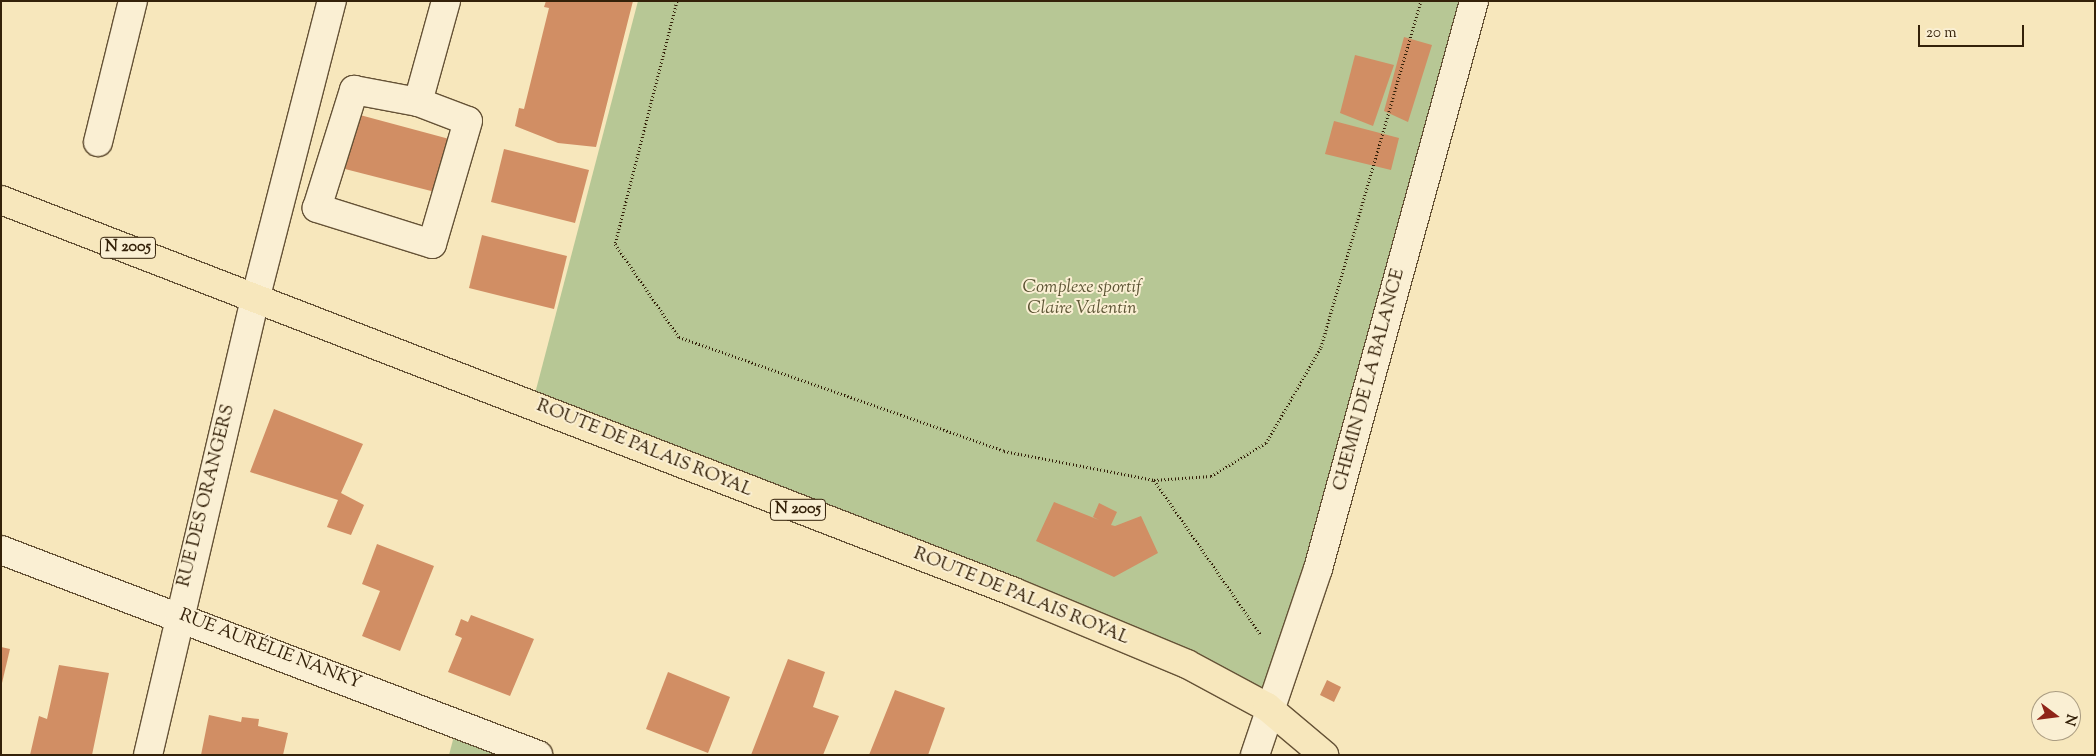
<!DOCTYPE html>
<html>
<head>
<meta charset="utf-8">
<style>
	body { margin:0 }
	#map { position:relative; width:2096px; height:756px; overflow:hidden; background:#f7e7bc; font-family:"Sorts Mill Goudy",serif }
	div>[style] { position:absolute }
	.green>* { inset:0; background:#b7c795 }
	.building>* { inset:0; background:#d18e64 }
	.path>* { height:3px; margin-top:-1.5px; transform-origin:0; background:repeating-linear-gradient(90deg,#342109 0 1px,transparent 0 3.5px) }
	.roads { filter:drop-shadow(1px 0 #655236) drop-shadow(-1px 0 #655236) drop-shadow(0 1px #655236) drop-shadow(0 -1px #655236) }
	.minor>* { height:28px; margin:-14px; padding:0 14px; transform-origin:14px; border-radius:14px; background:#faefd3 }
	.major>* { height:28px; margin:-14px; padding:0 14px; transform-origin:14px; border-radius:14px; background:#f7e7bc }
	span { translate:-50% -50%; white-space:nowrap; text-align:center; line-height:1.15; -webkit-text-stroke:4px #faefd3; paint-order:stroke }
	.shield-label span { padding:1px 4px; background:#faefd3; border:1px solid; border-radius:4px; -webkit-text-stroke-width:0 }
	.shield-label { font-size:16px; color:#342109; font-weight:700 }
	.park-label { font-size:18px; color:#5b5333; font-style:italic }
	.street-label { font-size:18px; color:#342109 }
	.frame { position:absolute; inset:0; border:2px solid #342109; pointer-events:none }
	.north { position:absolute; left:2031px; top:691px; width:50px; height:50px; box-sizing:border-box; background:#faefd3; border:1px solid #ab9d82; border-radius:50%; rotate:105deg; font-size:14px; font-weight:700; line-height:20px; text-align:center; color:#342109 }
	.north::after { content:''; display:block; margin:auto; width:18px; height:22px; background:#8f2418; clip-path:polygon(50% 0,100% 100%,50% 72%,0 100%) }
	.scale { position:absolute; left:1918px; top:25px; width:106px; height:22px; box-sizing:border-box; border:2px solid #342109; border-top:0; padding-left:6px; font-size:15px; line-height:18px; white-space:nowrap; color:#342109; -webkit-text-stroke:4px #faefd3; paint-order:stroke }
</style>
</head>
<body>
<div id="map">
	<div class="green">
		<div style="clip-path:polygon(638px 1px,1474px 1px,1267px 707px,532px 405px)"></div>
		<div style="clip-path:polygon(454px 736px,501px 755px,449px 755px)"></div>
	</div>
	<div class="building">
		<div style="clip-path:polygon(546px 1px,633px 1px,596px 147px,558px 143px,515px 126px,519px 108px,524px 109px,549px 8px,544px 7px)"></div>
		<div style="clip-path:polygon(1404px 37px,1432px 45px,1408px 122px,1384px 111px)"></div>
		<div style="clip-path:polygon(1355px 55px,1394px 65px,1373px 126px,1340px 113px)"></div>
		<div style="clip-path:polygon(360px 115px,453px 140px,439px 193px,345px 169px)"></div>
		<div style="clip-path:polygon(1334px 121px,1399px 138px,1391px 170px,1325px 154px)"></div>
		<div style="clip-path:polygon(504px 149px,589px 170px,575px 223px,491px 202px)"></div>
		<div style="clip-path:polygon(482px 235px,567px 256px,554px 309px,469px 288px)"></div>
		<div style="clip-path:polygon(274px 409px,363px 444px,341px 493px,364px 505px,351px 535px,327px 527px,338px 500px,250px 472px)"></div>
		<div style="clip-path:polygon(1054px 502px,1099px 520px,1093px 517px,1099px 503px,1117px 512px,1111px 525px,1115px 526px,1141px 516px,1158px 553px,1114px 577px,1036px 541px)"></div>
		<div style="clip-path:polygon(377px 544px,434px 566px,400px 651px,362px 636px,380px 591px,362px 584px)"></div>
		<div style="clip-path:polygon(471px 615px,534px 639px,510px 696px,448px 672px,462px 638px,455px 635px,461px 619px,468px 622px)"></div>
		<div style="clip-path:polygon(1px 647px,10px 649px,2px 683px,1px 683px)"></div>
		<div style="clip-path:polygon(788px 659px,825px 672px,813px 707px,839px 716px,823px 755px,751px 755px)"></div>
		<div style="clip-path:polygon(59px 665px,109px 673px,92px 755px,30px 755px,39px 716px,47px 719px)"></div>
		<div style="clip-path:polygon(668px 672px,730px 697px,708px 753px,646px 729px)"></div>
		<div style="clip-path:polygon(1327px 680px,1341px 687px,1334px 702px,1320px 695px)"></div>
		<div style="clip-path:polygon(895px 690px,945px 708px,928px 755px,869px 755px)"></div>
		<div style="clip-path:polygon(209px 715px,241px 722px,242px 717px,259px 719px,258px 726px,288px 733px,283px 755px,201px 755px)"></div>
	</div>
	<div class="path">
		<div style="left:677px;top:1px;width:251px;rotate:104.3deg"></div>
		<div style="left:615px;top:244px;width:113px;rotate:55.5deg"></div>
		<div style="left:679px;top:337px;width:344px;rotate:19.3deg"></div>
		<div style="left:1004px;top:451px;width:153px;rotate:10.9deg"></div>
		<div style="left:1154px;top:480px;width:57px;rotate:-4deg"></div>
		<div style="left:1211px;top:476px;width:64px;rotate:-31deg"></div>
		<div style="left:1266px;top:443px;width:111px;rotate:-60.2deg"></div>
		<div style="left:1321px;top:347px;width:360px;rotate:-73.9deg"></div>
		<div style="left:1154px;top:480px;width:188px;rotate:55.4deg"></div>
	</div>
	<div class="roads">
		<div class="minor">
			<div style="left:354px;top:90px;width:65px;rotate:10.6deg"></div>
			<div style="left:418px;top:102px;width:53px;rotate:20.8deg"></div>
			<div style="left:468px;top:121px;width:128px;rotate:106.3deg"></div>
			<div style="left:432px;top:244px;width:121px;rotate:-162.6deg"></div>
			<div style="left:317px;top:208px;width:124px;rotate:-72.6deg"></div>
			<div style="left:418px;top:102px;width:105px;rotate:-74.5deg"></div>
			<div style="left:98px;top:142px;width:145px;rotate:-76.1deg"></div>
			<div style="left:1px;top:550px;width:575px;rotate:20.89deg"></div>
			<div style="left:148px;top:755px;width:472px;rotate:-76.8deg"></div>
			<div style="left:256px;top:296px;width:305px;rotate:-75.6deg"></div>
			<div style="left:1255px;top:755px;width:196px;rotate:-71.3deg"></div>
			<div style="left:1318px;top:569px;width:589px;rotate:-74.64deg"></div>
		</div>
		<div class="major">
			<div style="left:1px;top:200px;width:1086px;rotate:21.15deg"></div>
			<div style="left:1014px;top:592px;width:187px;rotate:22.6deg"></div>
			<div style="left:1187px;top:664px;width:91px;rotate:28.3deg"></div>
			<div style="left:1267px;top:707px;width:75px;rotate:40.1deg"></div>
		</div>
	</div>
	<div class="shield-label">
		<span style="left:128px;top:248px">N 2005</span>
		<span style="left:798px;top:510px">N 2005</span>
	</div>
	<div class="park-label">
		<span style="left:1082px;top:299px">Complexe sportif<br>Claire Valentin</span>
	</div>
	<div class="street-label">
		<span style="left:1370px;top:380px;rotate:-75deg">CHEMIN DE LA BALANCE</span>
		<span style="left:644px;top:449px;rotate:22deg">ROUTE DE PALAIS ROYAL</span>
		<span style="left:207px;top:496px;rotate:-76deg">RUE DES ORANGERS</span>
		<span style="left:1021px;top:597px;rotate:22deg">ROUTE DE PALAIS ROYAL</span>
		<span style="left:270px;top:650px;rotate:21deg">RUE AURÉLIE NANKY</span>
	</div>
	<div class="frame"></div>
	<div class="north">N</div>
	<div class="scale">20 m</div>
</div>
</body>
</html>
